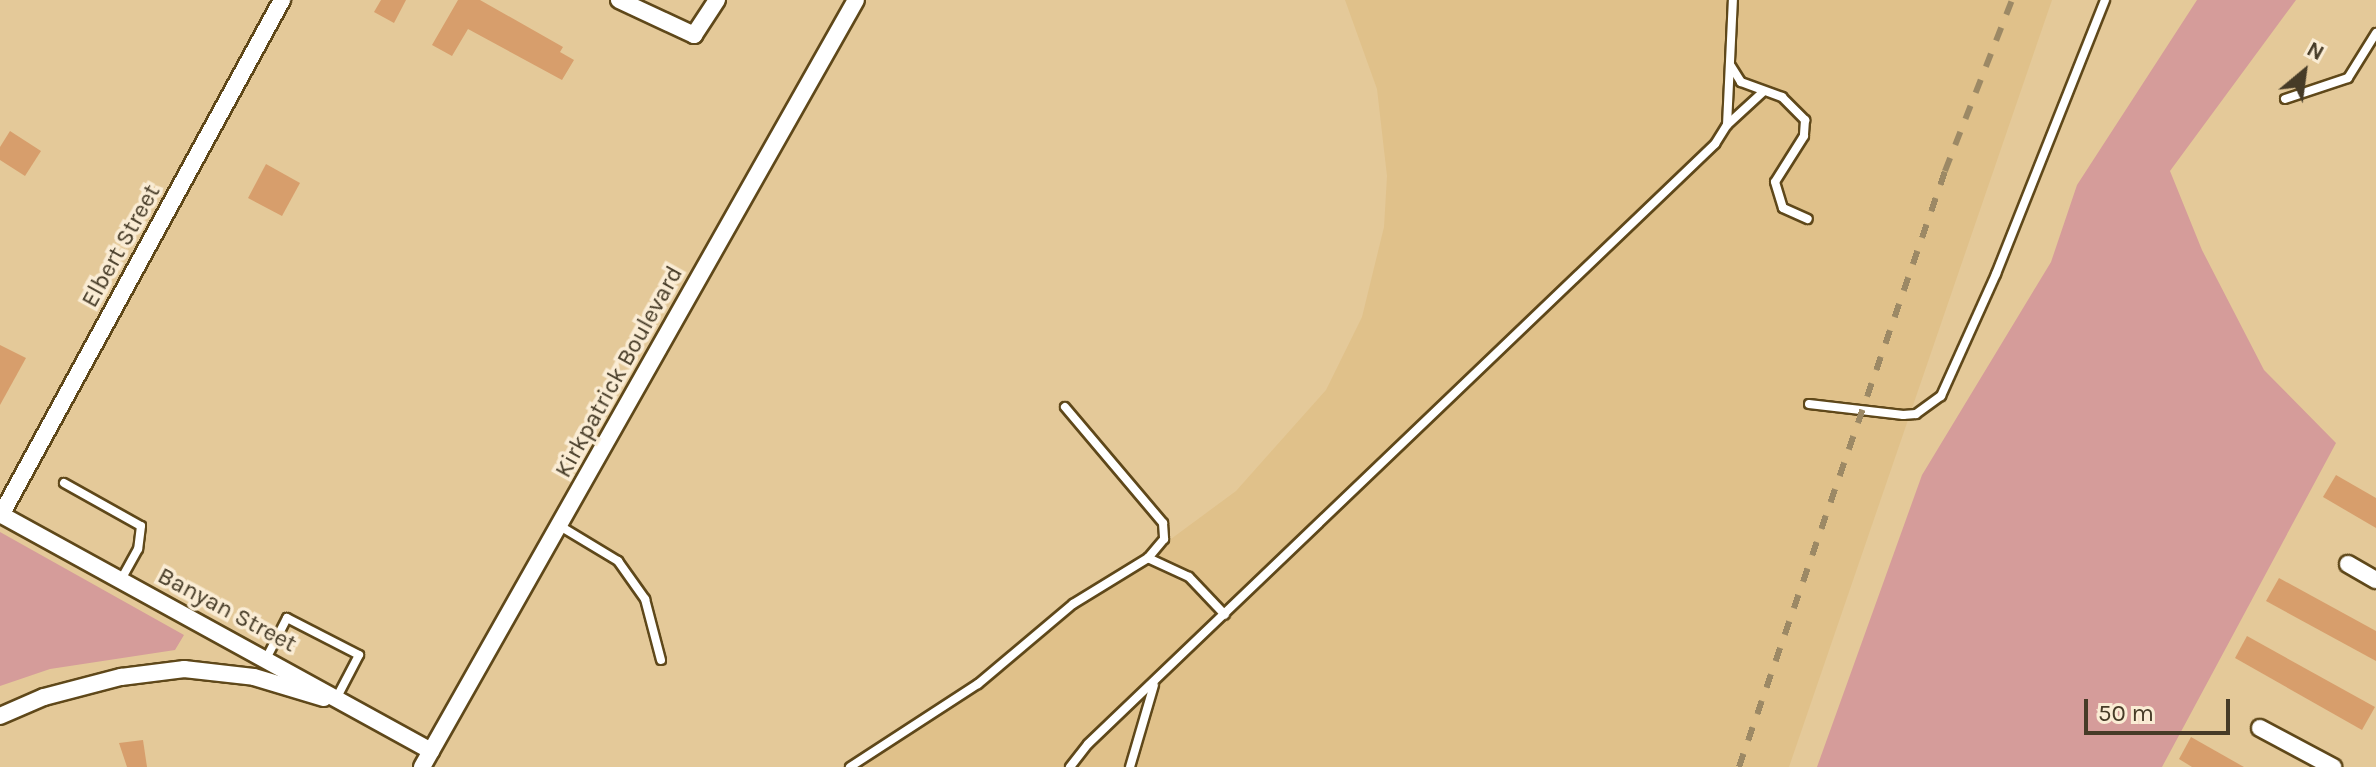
<!DOCTYPE html>
<html>
<head>
<meta charset="utf-8">
<style>
	body { margin:0 }
	#map { position:relative; width:2376px; height:767px; overflow:hidden; background:#e4c999; font-family:Karla,sans-serif }
	div>[style] { position:absolute }
	.built>* { inset:0; background:#e0c18a }
	.green>* { inset:0; background:#d59c9a }
	.building>* { inset:0; background:#d79e6c }
	.roads { filter:drop-shadow(2px 0 #5f481a) drop-shadow(-2px 0 #5f481a) drop-shadow(0 2px #5f481a) drop-shadow(0 -2px #5f481a) }
	.service>* { height:8px; margin:-4px; padding:0 4px; transform-origin:4px; border-radius:4px; background:#fff }
	.minor>* { height:16px; margin:-8px; padding:0 8px; transform-origin:8px; border-radius:8px; background:#fff }
	.rail>* { height:6px; margin-top:-3px; transform-origin:0; background:repeating-linear-gradient(90deg,#9c8965 0 14px,transparent 0 28px) }
	span { translate:-50% -50%; white-space:nowrap; text-align:center; line-height:1.15; -webkit-text-stroke:7px #faecd4; paint-order:stroke }
	.street-label { font-size:24px; color:#463b27 }
	.north { position:absolute; left:2264px; top:32px; width:80px; height:80px; -webkit-text-stroke:6px #faecd4; paint-order:stroke; rotate:29deg; font-size:22px; font-weight:700; line-height:32px; text-align:center; color:#463b27 }
	.north::after { content:''; display:block; margin:auto; width:28px; height:36px; background:#463b27; clip-path:polygon(50% 0,100% 100%,50% 72%,0 100%) }
	.scale { position:absolute; left:2084px; top:699px; width:146px; height:36px; box-sizing:border-box; border:4px solid #463b27; border-top:0; padding-left:10px; font-size:24px; line-height:28px; white-space:nowrap; color:#463b27; -webkit-text-stroke:6px #faecd4; paint-order:stroke }
</style>
</head>
<body>
<div id="map">
	<div class="built">
		<div style="clip-path:polygon(1345px 0,2052px 0,1789px 767px,862px 767px,1236px 491px,1326px 390px,1362px 317px,1384px 227px,1387px 176px,1377px 89px)"></div>
	</div>
	<div class="green">
		<div style="clip-path:polygon(2197px 0,2296px 0,2170px 171px,2202px 250px,2264px 370px,2336px 443px,2162px 767px,1817px 767px,1922px 475px,2051px 262px,2077px 185px)"></div>
		<div style="clip-path:polygon(0 532px,184px 635px,175px 650px,50px 669px,0 686px)"></div>
	</div>
	<div class="building">
		<div style="clip-path:polygon(381px 0,406px 0,394px 23px,374px 12px)"></div>
		<div style="clip-path:polygon(458px 0,480px 0,563px 47px,560px 52px,574px 60px,562px 80px,468px 29px,452px 56px,432px 45px)"></div>
		<div style="clip-path:polygon(10px 131px,41px 151px,25px 176px,0 160px,0 147px)"></div>
		<div style="clip-path:polygon(266px 164px,300px 183px,282px 216px,248px 198px)"></div>
		<div style="clip-path:polygon(0 345px,26px 358px,0 405px)"></div>
		<div style="clip-path:polygon(2336px 475px,2376px 498px,2376px 528px,2323px 497px)"></div>
		<div style="clip-path:polygon(2279px 578px,2376px 631px,2376px 661px,2266px 601px)"></div>
		<div style="clip-path:polygon(2247px 636px,2375px 707px,2362px 730px,2235px 658px)"></div>
		<div style="clip-path:polygon(2191px 737px,2244px 767px,2192px 767px,2179px 759px)"></div>
		<div style="clip-path:polygon(143px 740px,147px 767px,127px 767px,119px 743px)"></div>
	</div>
	<div class="roads">
		<div class="service">
			<div style="left:1731px;top:66px;width:19px;rotate:58deg"></div>
			<div style="left:1741px;top:82px;width:44px;rotate:20.1deg"></div>
			<div style="left:1782px;top:97px;width:33px;rotate:45deg"></div>
			<div style="left:1805px;top:120px;width:16px;rotate:94deg"></div>
			<div style="left:1804px;top:136px;width:54px;rotate:122.2deg"></div>
			<div style="left:1775px;top:182px;width:27px;rotate:73deg"></div>
			<div style="left:1783px;top:208px;width:27px;rotate:24deg"></div>
			<div style="left:2285px;top:99px;width:66px;rotate:-18.4deg"></div>
			<div style="left:2348px;top:78px;width:53px;rotate:-58.1deg"></div>
			<div style="left:1727px;top:125px;width:49px;rotate:-42.5deg"></div>
			<div style="left:1809px;top:404px;width:95px;rotate:6.7deg"></div>
			<div style="left:1903px;top:415px;width:13px;rotate:-4deg"></div>
			<div style="left:1916px;top:414px;width:31px;rotate:-36deg"></div>
			<div style="left:1941px;top:396px;width:134px;rotate:-65.7deg"></div>
			<div style="left:1996px;top:274px;width:295px;rotate:-68.3deg"></div>
			<div style="left:1065px;top:407px;width:152px;rotate:49.8deg"></div>
			<div style="left:1163px;top:523px;width:16px;rotate:86deg"></div>
			<div style="left:1164px;top:539px;width:25px;rotate:130deg"></div>
			<div style="left:1148px;top:558px;width:45px;rotate:24.9deg"></div>
			<div style="left:1189px;top:577px;width:52px;rotate:46.5deg"></div>
			<div style="left:64px;top:483px;width:88px;rotate:29.2deg"></div>
			<div style="left:141px;top:526px;width:23px;rotate:97deg"></div>
			<div style="left:138px;top:549px;width:35px;rotate:119deg"></div>
			<div style="left:560px;top:526px;width:68px;rotate:31.1deg"></div>
			<div style="left:618px;top:561px;width:47px;rotate:54.6deg"></div>
			<div style="left:645px;top:599px;width:63px;rotate:75.3deg"></div>
			<div style="left:266px;top:659px;width:46px;rotate:-62.9deg"></div>
			<div style="left:287px;top:618px;width:81px;rotate:27.2deg"></div>
			<div style="left:359px;top:655px;width:47px;rotate:117.6deg"></div>
			<div style="left:850px;top:767px;width:153px;rotate:-33deg"></div>
			<div style="left:978px;top:684px;width:124px;rotate:-40.1deg"></div>
			<div style="left:1073px;top:604px;width:88px;rotate:-31.5deg"></div>
			<div style="left:1070px;top:767px;width:29px;rotate:-52deg"></div>
			<div style="left:1088px;top:744px;width:868px;rotate:-43.74deg"></div>
			<div style="left:1715px;top:144px;width:22px;rotate:-58deg"></div>
			<div style="left:1727px;top:125px;width:125px;rotate:-87.3deg"></div>
			<div style="left:1130px;top:767px;width:85px;rotate:-73.7deg"></div>
		</div>
		<div class="minor">
			<div style="left:619px;top:0;width:83px;rotate:25deg"></div>
			<div style="left:694px;top:35px;width:42px;rotate:-56.7deg"></div>
			<div style="left:0;top:514px;width:492px;rotate:28.8deg"></div>
			<div style="left:1px;top:515px;width:587px;rotate:-61.38deg"></div>
			<div style="left:2348px;top:564px;width:32px;rotate:30deg"></div>
			<div style="left:0;top:716px;width:48px;rotate:-23.4deg"></div>
			<div style="left:44px;top:697px;width:80px;rotate:-14.6deg"></div>
			<div style="left:121px;top:677px;width:64px;rotate:-7.2deg"></div>
			<div style="left:184px;top:669px;width:70px;rotate:6.5deg"></div>
			<div style="left:254px;top:677px;width:73px;rotate:16.7deg"></div>
			<div style="left:2260px;top:728px;width:83px;rotate:28.1deg"></div>
			<div style="left:422px;top:767px;width:881px;rotate:-60.5deg"></div>
		</div>
	</div>
	<div class="rail">
		<div style="left:1739px;top:767px;width:631px;rotate:-70.93deg"></div>
		<div style="left:1945px;top:171px;width:184px;rotate:-68.6deg"></div>
	</div>
	<div class="street-label">
		<span style="left:121px;top:246px;rotate:-61deg">Elbert Street</span>
		<span style="left:619px;top:372px;rotate:-61deg">Kirkpatrick Boulevard</span>
		<span style="left:227px;top:610px;rotate:28deg">Banyan Street</span>
	</div>
	<div class="north">N</div>
	<div class="scale">50 m</div>
</div>
</body>
</html>
